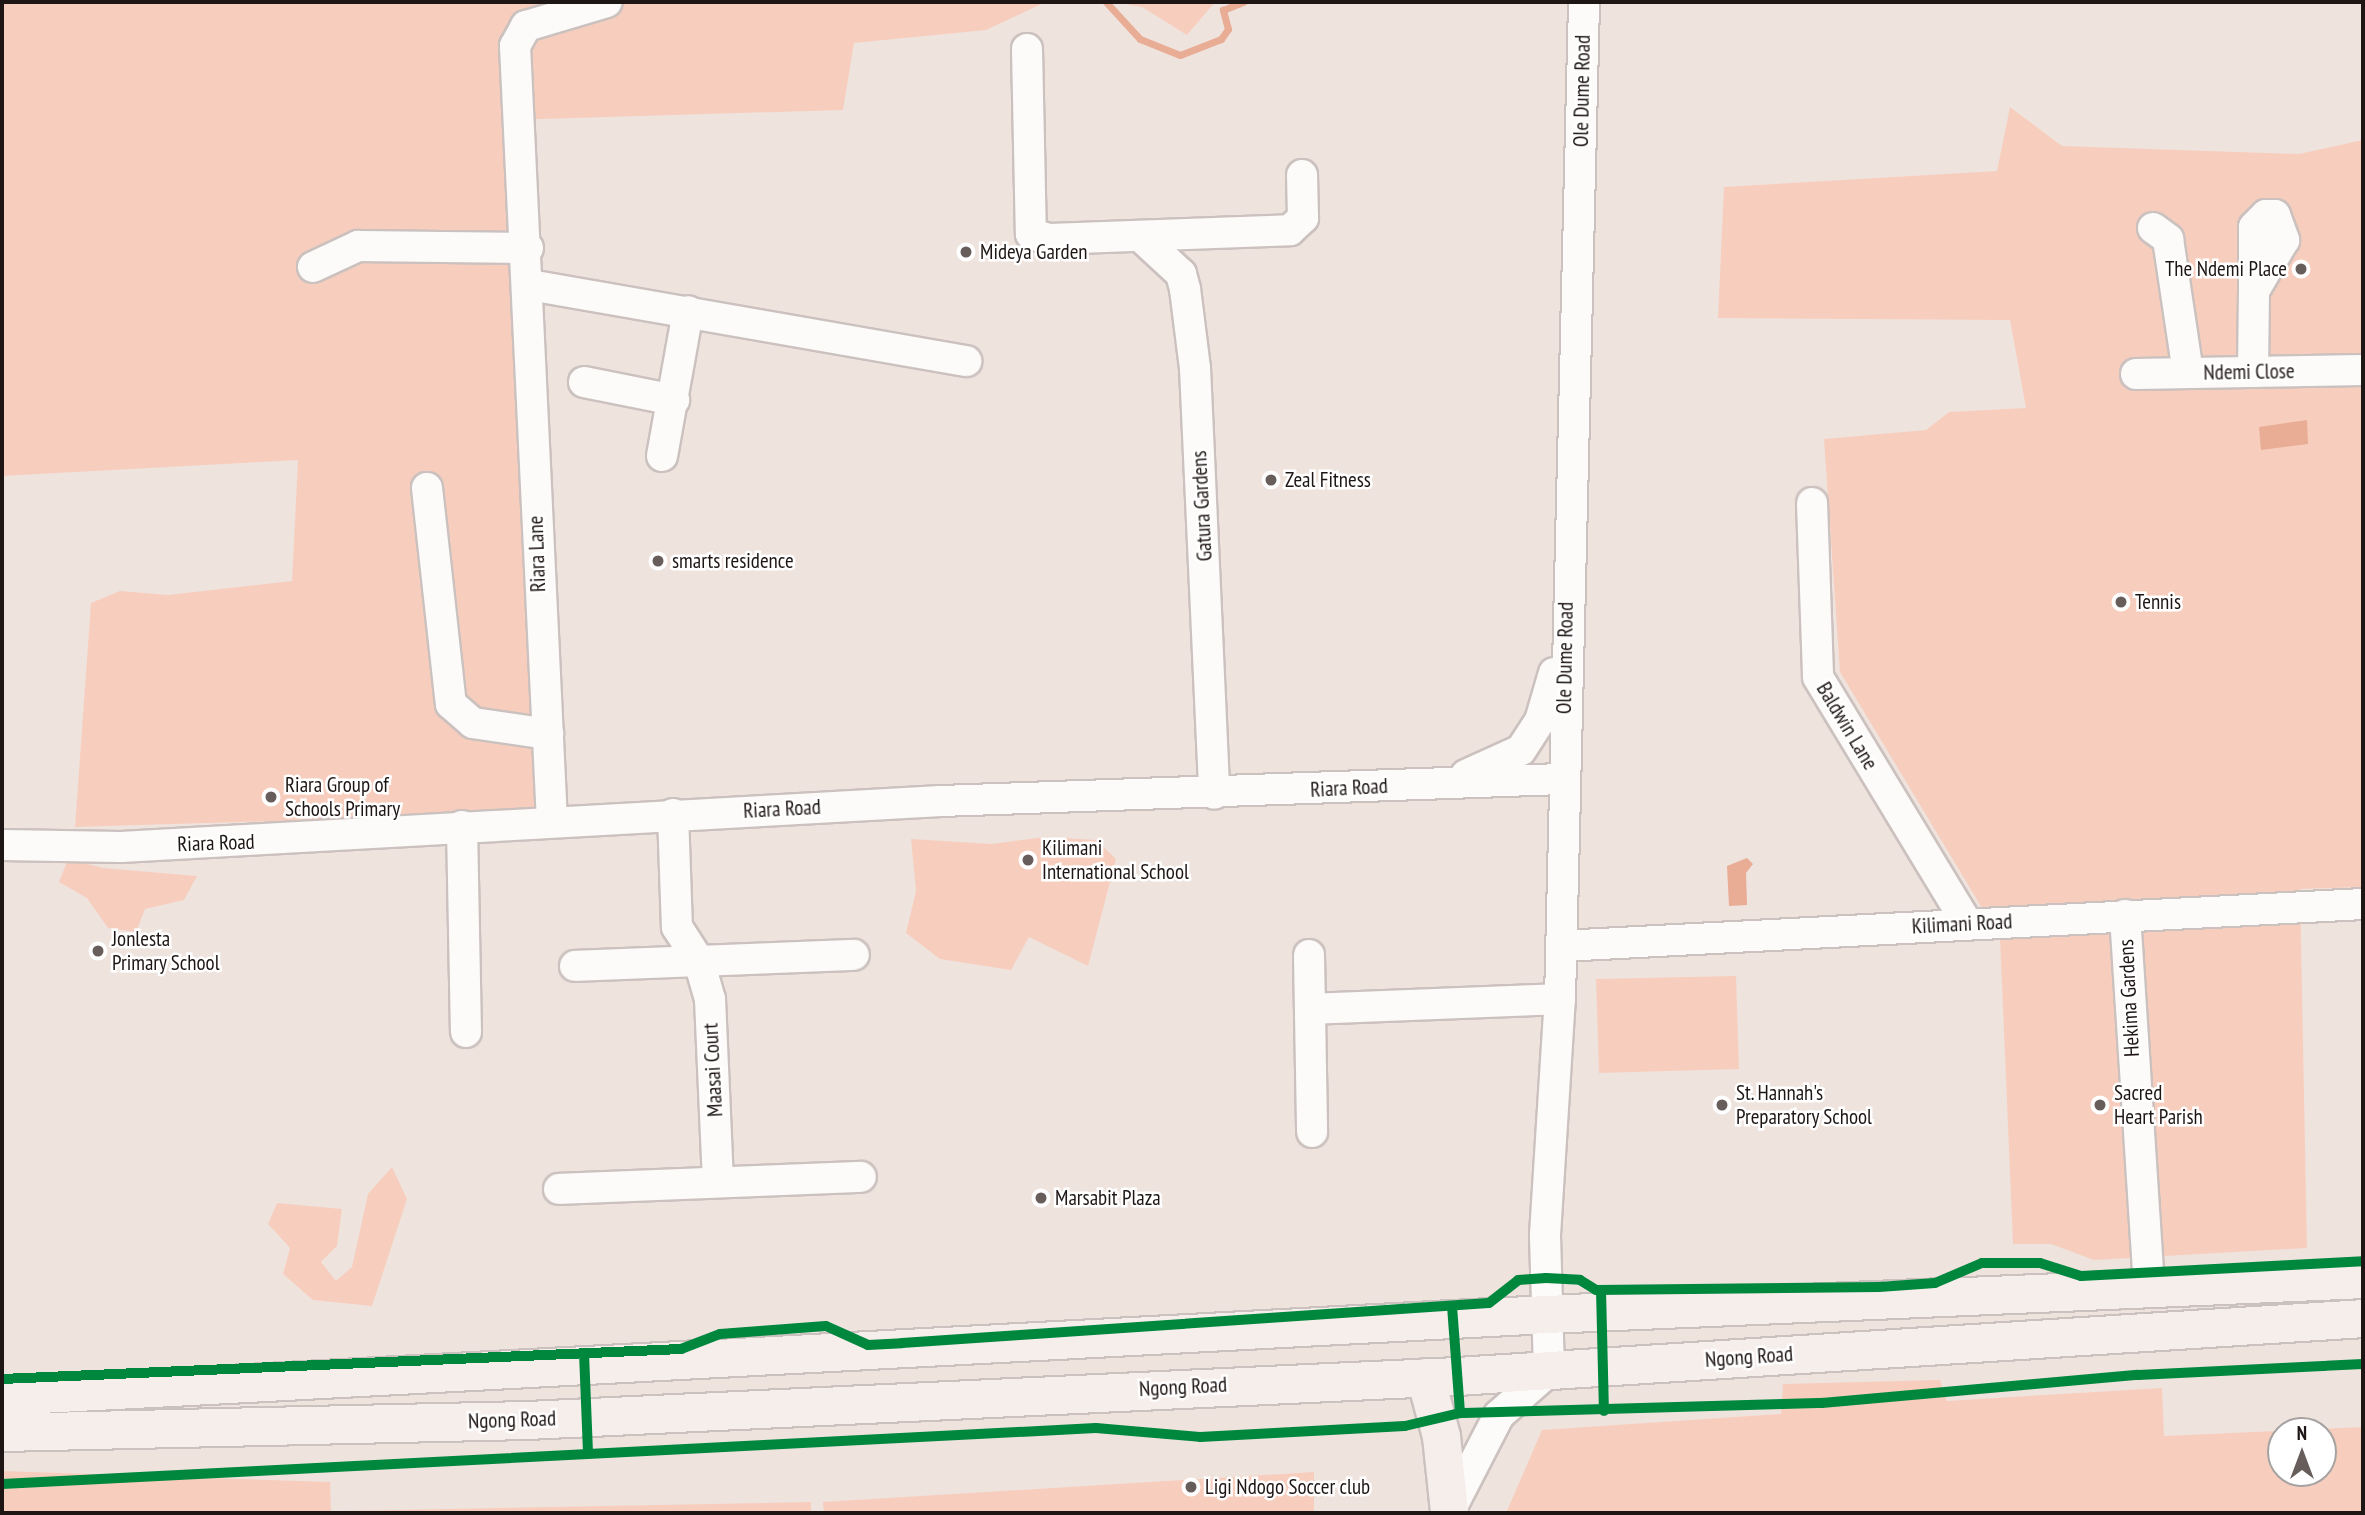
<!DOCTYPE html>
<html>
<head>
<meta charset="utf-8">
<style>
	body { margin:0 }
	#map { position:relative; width:2365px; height:1515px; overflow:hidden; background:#efe3de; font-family:"PT Sans Narrow",sans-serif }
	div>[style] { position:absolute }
	.green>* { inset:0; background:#f7cebe }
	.water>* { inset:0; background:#e9ac94 }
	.stream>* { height:7px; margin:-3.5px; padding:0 3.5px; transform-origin:3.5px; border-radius:3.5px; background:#e9ac94 }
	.roads { filter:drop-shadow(2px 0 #cbc1be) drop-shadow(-2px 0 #cbc1be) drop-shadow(0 2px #cbc1be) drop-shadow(0 -2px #cbc1be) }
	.minor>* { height:30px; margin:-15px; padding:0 15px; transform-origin:15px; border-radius:15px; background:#fdfbfa }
	.major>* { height:37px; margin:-18.5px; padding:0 18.5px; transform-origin:18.5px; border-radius:18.5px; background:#f6eeeb }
	.cycleway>* { height:10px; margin:-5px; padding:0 5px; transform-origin:5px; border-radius:5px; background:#00873e }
	.dots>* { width:19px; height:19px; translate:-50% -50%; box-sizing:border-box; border:4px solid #fff; border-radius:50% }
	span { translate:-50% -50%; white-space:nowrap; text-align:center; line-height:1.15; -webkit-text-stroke:5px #fff; paint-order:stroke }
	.street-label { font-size:21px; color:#1e1614 }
	.poi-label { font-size:21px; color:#1e1614 }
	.left { translate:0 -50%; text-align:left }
	.right { translate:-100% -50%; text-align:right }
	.frame { position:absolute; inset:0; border:4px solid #1e1614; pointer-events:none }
	.north { position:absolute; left:2267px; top:1417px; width:70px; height:70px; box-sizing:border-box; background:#fff; border:2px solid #a5a2a1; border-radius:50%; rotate:0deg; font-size:19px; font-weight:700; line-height:28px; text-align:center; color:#1e1614 }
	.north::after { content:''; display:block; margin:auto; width:24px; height:32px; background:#675e5b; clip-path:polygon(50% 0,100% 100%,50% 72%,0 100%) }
</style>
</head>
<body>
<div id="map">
	<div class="green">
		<div style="clip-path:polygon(2px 2px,1046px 2px,986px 30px,854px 43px,843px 110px,508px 120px,543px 813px,75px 827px,91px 603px,120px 591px,168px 595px,292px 581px,298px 460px,2px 476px)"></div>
		<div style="clip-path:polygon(1114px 2px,1215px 2px,1187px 35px,1142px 7px)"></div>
		<div style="clip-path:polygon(2010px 107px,2062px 146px,2299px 154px,2363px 140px,2363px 887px,2300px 889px,2307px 1248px,2094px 1260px,2051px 1244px,2013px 1244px,2000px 938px,1840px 672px,1824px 439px,1926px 430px,1949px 412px,2026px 408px,2010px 320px,1718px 318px,1724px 187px,1997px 171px)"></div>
		<div style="clip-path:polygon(1045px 837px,1096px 840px,1116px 859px,1088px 966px,1029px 937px,1011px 970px,940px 959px,906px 933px,916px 891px,911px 839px,992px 844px)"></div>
		<div style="clip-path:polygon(68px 859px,103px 868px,197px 876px,184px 900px,145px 909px,136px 932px,108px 928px,87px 898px,59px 882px)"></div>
		<div style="clip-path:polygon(1736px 976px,1739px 1069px,1599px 1073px,1596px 979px)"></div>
		<div style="clip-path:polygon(392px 1167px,407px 1199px,372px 1306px,313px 1300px,283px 1274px,290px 1248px,268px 1224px,277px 1203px,342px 1209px,337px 1246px,321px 1262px,336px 1281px,352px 1267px,368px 1194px)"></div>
		<div style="clip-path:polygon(evenodd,1940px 1380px,1947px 1401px,2162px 1388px,2164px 1436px,2363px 1427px,2363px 1513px,1506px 1513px,1542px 1430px,1781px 1414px,1783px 1384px,1940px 1380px,2281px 1431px,2323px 1431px,2323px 1473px,2281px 1473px,2281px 1431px)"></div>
		<div style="clip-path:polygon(2px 1471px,330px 1482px,331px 1513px,2px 1513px)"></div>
		<div style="clip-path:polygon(1314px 1472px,1314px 1513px,824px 1513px,823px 1502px)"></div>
		<div style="clip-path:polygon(811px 1502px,811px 1513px,343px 1511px)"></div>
	</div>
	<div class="water">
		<div style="clip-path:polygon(2307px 420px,2308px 444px,2261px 450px,2259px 427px)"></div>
		<div style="clip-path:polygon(1747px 858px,1753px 864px,1746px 873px,1747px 905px,1729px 906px,1727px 866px)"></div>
	</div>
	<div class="stream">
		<div style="left:1106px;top:2px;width:50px;rotate:47.4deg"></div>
		<div style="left:1140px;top:39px;width:43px;rotate:21.8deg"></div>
		<div style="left:1180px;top:55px;width:44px;rotate:-21.3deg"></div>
		<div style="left:1221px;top:39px;width:12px;rotate:-55deg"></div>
		<div style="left:1228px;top:29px;width:20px;rotate:-105deg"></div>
		<div style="left:1223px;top:10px;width:22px;rotate:-22deg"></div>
	</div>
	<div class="roads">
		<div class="minor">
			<div style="left:1027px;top:49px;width:185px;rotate:88.8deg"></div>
			<div style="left:1031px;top:234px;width:20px;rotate:15deg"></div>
			<div style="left:1050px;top:239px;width:240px;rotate:-2.1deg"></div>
			<div style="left:1290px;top:230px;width:18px;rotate:-43deg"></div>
			<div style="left:1303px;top:218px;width:43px;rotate:-91.3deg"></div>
			<div style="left:2153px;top:228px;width:19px;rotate:36deg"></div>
			<div style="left:2168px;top:239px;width:135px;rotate:81.5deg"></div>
			<div style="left:1140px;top:236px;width:56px;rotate:42.8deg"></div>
			<div style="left:1181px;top:274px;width:16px;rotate:75deg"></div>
			<div style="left:1185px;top:289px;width:80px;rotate:82.8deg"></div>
			<div style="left:1195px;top:368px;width:426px;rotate:87.4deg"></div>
			<div style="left:313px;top:267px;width:50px;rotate:-25deg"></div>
			<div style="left:358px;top:246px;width:170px;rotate:0.7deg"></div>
			<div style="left:530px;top:285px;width:443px;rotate:9.9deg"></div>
			<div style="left:2253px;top:372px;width:81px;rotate:-89.3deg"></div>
			<div style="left:2254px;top:291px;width:64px;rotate:-90deg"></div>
			<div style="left:2254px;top:227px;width:17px;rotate:-45deg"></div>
			<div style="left:2266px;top:215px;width:9px"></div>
			<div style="left:2275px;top:215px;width:27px;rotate:70deg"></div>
			<div style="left:2284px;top:240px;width:59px;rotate:120.5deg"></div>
			<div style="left:2136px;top:374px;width:227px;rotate:-1deg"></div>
			<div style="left:584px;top:382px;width:92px;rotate:11.3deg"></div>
			<div style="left:662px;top:456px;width:147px;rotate:-79.8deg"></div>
			<div style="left:427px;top:488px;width:217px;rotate:83.7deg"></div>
			<div style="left:451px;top:704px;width:29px;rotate:41deg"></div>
			<div style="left:473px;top:723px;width:76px;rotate:8.3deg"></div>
			<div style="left:1812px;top:503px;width:174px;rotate:88deg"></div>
			<div style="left:1818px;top:677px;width:288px;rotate:58.8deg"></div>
			<div style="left:1466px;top:775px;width:60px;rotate:-24.4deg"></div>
			<div style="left:1521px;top:750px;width:35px;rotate:-57deg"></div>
			<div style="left:1540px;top:721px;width:50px;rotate:-73.7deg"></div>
			<div style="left:673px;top:814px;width:113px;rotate:88deg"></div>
			<div style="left:677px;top:927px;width:40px;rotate:57.1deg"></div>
			<div style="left:699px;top:961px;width:40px;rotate:74deg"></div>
			<div style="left:710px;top:999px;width:181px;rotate:87.5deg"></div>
			<div style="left:552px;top:822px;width:777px;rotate:-92.73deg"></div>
			<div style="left:515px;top:46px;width:23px;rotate:-61deg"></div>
			<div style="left:526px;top:26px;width:84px;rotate:-16.5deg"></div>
			<div style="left:462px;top:826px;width:206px;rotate:88.9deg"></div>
			<div style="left:2px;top:845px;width:119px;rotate:1deg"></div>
			<div style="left:121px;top:847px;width:821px;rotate:-3.21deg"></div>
			<div style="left:941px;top:801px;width:622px;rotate:-2.03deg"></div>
			<div style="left:2125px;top:915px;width:376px;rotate:86.3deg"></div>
			<div style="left:1562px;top:946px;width:802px;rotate:-3deg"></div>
			<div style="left:1309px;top:955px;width:177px;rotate:89deg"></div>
			<div style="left:575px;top:966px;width:279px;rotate:-2.3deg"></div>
			<div style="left:1311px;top:1009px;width:249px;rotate:-2.3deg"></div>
			<div style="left:559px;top:1189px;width:302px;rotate:-2.3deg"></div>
			<div style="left:1449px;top:1512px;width:109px;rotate:-62.7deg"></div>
			<div style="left:1499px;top:1415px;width:67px;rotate:-41.3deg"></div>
			<div style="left:1549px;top:1371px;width:136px;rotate:-91.7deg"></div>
			<div style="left:1545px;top:1235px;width:236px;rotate:-86.4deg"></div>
			<div style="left:1560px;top:999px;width:997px;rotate:-88.62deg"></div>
		</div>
		<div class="major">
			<div style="left:1425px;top:1377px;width:61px;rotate:74.8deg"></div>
			<div style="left:1441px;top:1436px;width:75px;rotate:83.9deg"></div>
			<div style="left:2px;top:1396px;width:1546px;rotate:-3.04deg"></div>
			<div style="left:1546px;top:1314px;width:818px;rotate:-2.45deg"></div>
			<div style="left:2px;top:1432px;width:525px;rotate:-1.31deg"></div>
			<div style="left:527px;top:1420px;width:931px;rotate:-2.71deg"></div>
			<div style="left:1457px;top:1376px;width:908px;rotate:-3.66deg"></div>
		</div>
	</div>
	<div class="cycleway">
		<div style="left:1601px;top:1290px;width:121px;rotate:88.6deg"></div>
		<div style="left:1452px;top:1306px;width:107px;rotate:85.7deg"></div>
		<div style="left:584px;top:1353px;width:101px;rotate:87.7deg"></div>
		<div style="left:2px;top:1379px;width:680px;rotate:-2.53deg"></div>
		<div style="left:681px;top:1349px;width:42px;rotate:-21deg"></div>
		<div style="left:720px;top:1334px;width:106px;rotate:-4.3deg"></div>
		<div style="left:826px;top:1326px;width:46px;rotate:24.3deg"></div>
		<div style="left:868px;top:1345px;width:34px;rotate:-3deg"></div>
		<div style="left:902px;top:1343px;width:588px;rotate:-3.9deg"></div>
		<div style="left:1489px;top:1303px;width:37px;rotate:-38deg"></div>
		<div style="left:1518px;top:1280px;width:28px;rotate:-4deg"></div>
		<div style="left:1546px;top:1278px;width:34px;rotate:3deg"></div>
		<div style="left:1580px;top:1280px;width:19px;rotate:32deg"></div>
		<div style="left:1596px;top:1290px;width:283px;rotate:-0.6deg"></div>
		<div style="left:1879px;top:1287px;width:56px;rotate:-4.1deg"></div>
		<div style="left:1935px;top:1283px;width:51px;rotate:-23.1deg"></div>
		<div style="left:1982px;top:1263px;width:58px"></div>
		<div style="left:2040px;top:1263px;width:43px;rotate:17.6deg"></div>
		<div style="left:2081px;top:1276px;width:282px;rotate:-3deg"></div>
		<div style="left:2px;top:1484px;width:1095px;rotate:-2.93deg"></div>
		<div style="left:1096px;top:1428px;width:104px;rotate:4.9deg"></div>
		<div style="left:1200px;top:1437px;width:205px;rotate:-3.1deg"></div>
		<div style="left:1405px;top:1426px;width:57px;rotate:-13.3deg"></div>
		<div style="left:1460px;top:1413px;width:362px;rotate:-1.6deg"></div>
		<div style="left:1822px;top:1403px;width:317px;rotate:-5.1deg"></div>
		<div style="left:2138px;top:1375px;width:225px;rotate:-2.8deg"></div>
	</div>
	<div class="dots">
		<div style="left:966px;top:252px;background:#675e5b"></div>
		<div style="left:2301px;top:269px;background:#675e5b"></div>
		<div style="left:1271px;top:480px;background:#675e5b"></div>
		<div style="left:658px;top:561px;background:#675e5b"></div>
		<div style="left:2121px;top:602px;background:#675e5b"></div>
		<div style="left:271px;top:797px;background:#675e5b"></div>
		<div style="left:1028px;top:860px;background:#675e5b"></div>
		<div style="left:98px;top:951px;background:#675e5b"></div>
		<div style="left:1722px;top:1105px;background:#675e5b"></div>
		<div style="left:2100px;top:1105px;background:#675e5b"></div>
		<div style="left:1041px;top:1198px;background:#675e5b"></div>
		<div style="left:1191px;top:1487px;background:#675e5b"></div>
	</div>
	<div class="street-label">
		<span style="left:1582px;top:91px;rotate:-89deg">Ole Dume Road</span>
		<span style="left:2249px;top:372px;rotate:-1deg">Ndemi Close</span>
		<span style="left:1202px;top:506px;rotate:-93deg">Gatura Gardens</span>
		<span style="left:537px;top:554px;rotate:-92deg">Riara Lane</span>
		<span style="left:1565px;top:658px;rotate:-89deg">Ole Dume Road</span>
		<span style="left:1847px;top:726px;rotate:59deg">Baldwin Lane</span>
		<span style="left:1349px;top:788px;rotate:-3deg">Riara Road</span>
		<span style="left:782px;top:809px;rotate:-3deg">Riara Road</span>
		<span style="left:216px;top:843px;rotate:-2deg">Riara Road</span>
		<span style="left:1962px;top:924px;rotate:-3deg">Kilimani Road</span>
		<span style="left:2129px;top:998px;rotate:-93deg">Hekima Gardens</span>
		<span style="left:713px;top:1070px;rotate:-93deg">Maasai Court</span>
		<span style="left:1749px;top:1357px;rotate:-4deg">Ngong Road</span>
		<span style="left:1183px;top:1387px;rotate:-3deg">Ngong Road</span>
		<span style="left:512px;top:1420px;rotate:-2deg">Ngong Road</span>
	</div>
	<div class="poi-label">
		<span class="left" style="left:980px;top:252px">Mideya Garden</span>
		<span class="right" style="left:2287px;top:269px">The Ndemi Place</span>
		<span class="left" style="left:1285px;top:480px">Zeal Fitness</span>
		<span class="left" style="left:672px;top:561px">smarts residence</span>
		<span class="left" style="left:2135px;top:602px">Tennis</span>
		<span class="left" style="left:285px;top:797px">Riara Group of<br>Schools Primary</span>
		<span class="left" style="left:1042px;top:860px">Kilimani<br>International School</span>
		<span class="left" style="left:112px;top:951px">Jonlesta<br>Primary School</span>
		<span class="left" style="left:1736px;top:1105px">St. Hannah's<br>Preparatory School</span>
		<span class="left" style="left:2114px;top:1105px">Sacred<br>Heart Parish</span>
		<span class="left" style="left:1055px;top:1198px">Marsabit Plaza</span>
		<span class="left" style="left:1205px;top:1487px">Ligi Ndogo Soccer club</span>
	</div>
	<div class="frame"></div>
	<div class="north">N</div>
</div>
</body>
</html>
